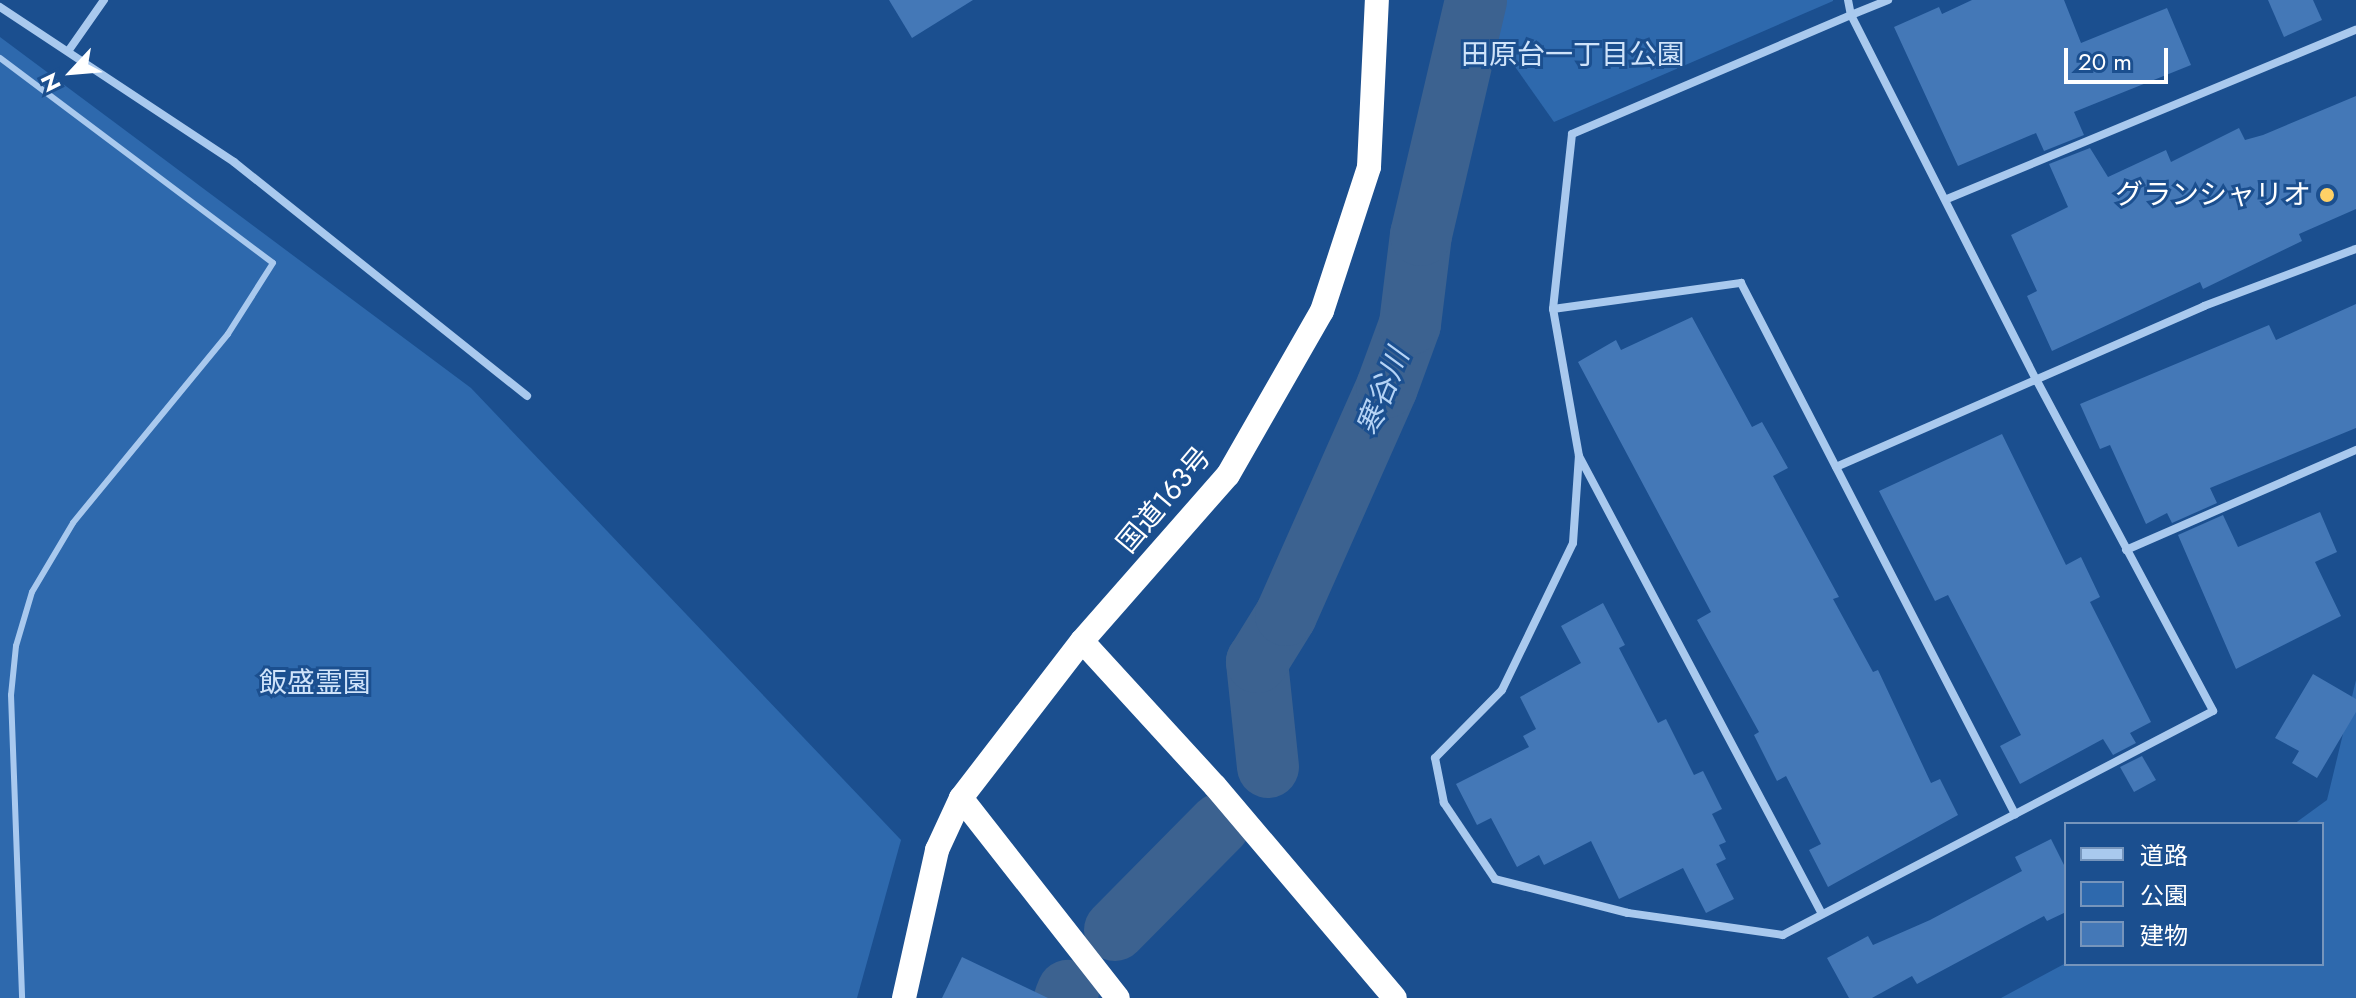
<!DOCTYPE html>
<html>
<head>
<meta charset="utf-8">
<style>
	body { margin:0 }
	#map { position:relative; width:2356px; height:998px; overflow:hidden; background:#1b4f8f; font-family:Jost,"Noto Sans JP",sans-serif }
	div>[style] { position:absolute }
	.green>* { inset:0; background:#2e69ad }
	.river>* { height:62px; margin:-31px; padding:0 31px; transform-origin:31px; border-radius:31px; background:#3c6290 }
	.building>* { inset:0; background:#4478b7 }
	.lane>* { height:6px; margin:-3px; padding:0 3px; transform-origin:3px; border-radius:3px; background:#a9c9ee }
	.street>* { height:8px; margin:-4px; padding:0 4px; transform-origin:4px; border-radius:4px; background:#a9c9ee }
	.highway>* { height:24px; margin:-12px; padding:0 12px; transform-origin:12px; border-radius:12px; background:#fff }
	.dots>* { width:22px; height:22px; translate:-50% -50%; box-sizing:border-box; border:4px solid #1b4f8f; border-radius:50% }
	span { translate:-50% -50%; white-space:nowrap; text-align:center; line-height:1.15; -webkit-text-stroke:6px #1b4f8f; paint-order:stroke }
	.park-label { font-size:28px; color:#cfe3fa }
	.poi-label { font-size:28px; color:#fff }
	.right { translate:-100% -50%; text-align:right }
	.street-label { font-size:28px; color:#fff }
	.water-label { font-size:30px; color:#b5d3f5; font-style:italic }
	.legend { position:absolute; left:2064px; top:822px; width:260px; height:144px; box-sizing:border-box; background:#1b4f8f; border:2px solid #7695bc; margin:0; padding:10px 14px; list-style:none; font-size:24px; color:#fff }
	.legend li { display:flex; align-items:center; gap:16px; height:40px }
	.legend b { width:40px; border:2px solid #7695bc }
	.north { position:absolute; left:32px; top:32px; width:80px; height:80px; -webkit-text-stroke:6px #1b4f8f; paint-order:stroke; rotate:244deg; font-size:22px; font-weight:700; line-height:32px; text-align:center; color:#fff }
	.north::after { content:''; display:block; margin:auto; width:28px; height:36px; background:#fff; clip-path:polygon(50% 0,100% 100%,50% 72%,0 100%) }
	.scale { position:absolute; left:2064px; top:48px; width:104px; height:36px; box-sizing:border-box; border:4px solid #fff; border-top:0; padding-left:10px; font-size:24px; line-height:28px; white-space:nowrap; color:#fff; -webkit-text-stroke:6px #1b4f8f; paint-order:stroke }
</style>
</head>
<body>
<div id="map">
	<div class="green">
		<div style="clip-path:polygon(1468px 0,1833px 0,1833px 1px,1554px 122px)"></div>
		<div style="clip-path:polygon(0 37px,471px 388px,901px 840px,857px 998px,0 998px)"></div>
		<div style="clip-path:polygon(2356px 680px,2356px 998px,2001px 998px,2066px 963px,2322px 964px,2322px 824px,2294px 824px,2327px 800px)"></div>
	</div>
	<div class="river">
		<div style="left:1268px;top:767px;width:106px;rotate:-96deg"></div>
		<div style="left:1257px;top:662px;width:55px;rotate:-58.3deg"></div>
		<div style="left:1286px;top:615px;width:249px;rotate:-66.1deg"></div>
		<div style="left:1387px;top:387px;width:67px;rotate:-69.9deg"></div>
		<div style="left:1410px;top:324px;width:90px;rotate:-83deg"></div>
		<div style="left:1421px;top:235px;width:241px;rotate:-76.8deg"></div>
		<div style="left:1115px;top:930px;width:149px;rotate:-45.3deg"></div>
		<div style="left:1065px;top:998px;width:8px;rotate:-67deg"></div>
	</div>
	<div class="building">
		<div style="clip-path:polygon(889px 0,973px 0,912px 38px)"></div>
		<div style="clip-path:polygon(1972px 0,2064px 0,2081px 43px,2167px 8px,2191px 65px,2074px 112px,2084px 135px,2044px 151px,2036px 133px,1958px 166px,1894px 27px,1939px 7px,1942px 14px)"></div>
		<div style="clip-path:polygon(2268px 0,2313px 0,2322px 20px,2284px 37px)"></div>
		<div style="clip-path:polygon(2356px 96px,2356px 209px,2299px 234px,2302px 241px,2203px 289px,2200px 282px,2052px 351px,2027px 296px,2037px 291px,2011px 235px,2068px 207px,2049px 164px,2090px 148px,2108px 177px,2166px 150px,2171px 162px,2239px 128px,2245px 140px,2263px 135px)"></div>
		<div style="clip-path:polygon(2356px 304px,2356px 428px,2210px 488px,2217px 503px,2172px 523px,2167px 513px,2146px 524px,2110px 445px,2100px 449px,2080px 404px,2269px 325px,2276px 340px)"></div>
		<div style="clip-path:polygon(1692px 317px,1752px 427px,1762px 422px,1788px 468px,1773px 476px,1839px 597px,1833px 599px,1873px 672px,1878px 670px,1931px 783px,1940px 779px,1958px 815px,1828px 887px,1809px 850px,1821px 844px,1786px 776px,1777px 781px,1754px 735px,1759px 732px,1697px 620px,1711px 612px,1578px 362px,1616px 340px,1621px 350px)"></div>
		<div style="clip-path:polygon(2002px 434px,2066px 565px,2081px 557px,2100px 597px,2090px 602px,2151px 722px,2130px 733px,2136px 743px,2113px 755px,2103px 739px,2020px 784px,2000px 746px,2021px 735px,1948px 595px,1935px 601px,1879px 491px)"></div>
		<div style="clip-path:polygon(2320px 512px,2337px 552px,2315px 562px,2341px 616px,2236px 669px,2178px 535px,2223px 515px,2238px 547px)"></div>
		<div style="clip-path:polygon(1603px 603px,1625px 645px,1619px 648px,1658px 723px,1666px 719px,1694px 775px,1703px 771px,1722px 809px,1712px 814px,1726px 842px,1719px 845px,1726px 859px,1716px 864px,1734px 899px,1706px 913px,1683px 868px,1619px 899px,1591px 841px,1544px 865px,1539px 855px,1517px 867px,1491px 818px,1477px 825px,1456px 784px,1529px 747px,1523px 736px,1536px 729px,1520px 697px,1581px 663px,1561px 626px)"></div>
		<div style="clip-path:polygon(2313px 674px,2356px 699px,2356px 712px,2317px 778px,2292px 763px,2299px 751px,2275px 738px)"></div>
		<div style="clip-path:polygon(2142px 756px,2156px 780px,2134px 792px,2120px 767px)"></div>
		<div style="clip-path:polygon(2051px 839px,2066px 869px,2066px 912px,2047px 921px,2044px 916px,1917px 984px,1912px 976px,1872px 998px,1849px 998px,1827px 958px,1868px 936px,1873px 945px,1930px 920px,2022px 871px,2015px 857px)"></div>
		<div style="clip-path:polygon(962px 957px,1048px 998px,942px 998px)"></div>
	</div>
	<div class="lane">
		<div style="left:0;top:58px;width:341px;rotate:36.9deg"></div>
		<div style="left:273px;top:263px;width:84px;rotate:122.4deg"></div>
		<div style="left:228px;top:334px;width:244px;rotate:129.4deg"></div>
		<div style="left:73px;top:523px;width:80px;rotate:120.7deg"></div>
		<div style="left:32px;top:592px;width:56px;rotate:106.5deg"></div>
		<div style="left:16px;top:646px;width:49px;rotate:95.8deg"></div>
		<div style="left:11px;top:695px;width:303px;rotate:87.9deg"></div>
	</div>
	<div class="street">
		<div style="left:1848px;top:0;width:15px;rotate:79deg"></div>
		<div style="left:1851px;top:15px;width:411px;rotate:63.1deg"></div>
		<div style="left:2037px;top:381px;width:374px;rotate:61.9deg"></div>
		<div style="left:2213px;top:711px;width:485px;rotate:152.5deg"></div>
		<div style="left:1783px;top:935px;width:157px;rotate:-171.9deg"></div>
		<div style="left:1628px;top:913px;width:137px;rotate:-165.7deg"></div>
		<div style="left:1495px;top:879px;width:92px;rotate:-123.9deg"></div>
		<div style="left:1444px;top:803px;width:46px;rotate:-101.3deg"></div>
		<div style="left:1435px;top:758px;width:95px;rotate:-45.4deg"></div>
		<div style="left:1502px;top:690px;width:163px;rotate:-64.2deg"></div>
		<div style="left:1573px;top:543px;width:87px;rotate:-86.1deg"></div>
		<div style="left:1579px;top:456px;width:149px;rotate:-100deg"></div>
		<div style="left:1553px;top:309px;width:176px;rotate:-83.8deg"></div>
		<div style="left:1572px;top:134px;width:303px;rotate:-23.1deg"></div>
		<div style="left:1851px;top:15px;width:40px;rotate:-22deg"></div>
		<div style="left:0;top:7px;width:281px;rotate:33.5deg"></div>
		<div style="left:234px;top:162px;width:375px;rotate:38.6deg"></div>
		<div style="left:69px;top:50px;width:61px;rotate:-55deg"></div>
		<div style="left:1947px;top:199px;width:443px;rotate:-22.5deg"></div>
		<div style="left:1553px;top:309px;width:190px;rotate:-7.9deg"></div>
		<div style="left:1741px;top:283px;width:598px;rotate:62.71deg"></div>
		<div style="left:1579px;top:456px;width:518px;rotate:62.05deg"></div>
		<div style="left:1836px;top:467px;width:402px;rotate:-23.6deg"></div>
		<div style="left:2204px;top:306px;width:162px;rotate:-20.6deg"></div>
		<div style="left:2126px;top:550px;width:251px;rotate:-23.5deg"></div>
	</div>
	<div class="highway">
		<div style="left:1082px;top:641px;width:197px;rotate:47.5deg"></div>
		<div style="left:1215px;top:786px;width:278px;rotate:49.7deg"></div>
		<div style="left:961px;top:798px;width:254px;rotate:51.9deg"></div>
		<div style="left:904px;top:998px;width:152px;rotate:-77.4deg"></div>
		<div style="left:937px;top:850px;width:57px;rotate:-65.2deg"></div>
		<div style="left:961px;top:798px;width:198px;rotate:-52.4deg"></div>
		<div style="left:1082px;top:641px;width:221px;rotate:-48.7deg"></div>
		<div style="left:1228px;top:475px;width:189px;rotate:-60.2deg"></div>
		<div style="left:1322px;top:311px;width:151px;rotate:-71.9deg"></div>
		<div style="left:1369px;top:167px;width:167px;rotate:-87.3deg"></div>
	</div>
	<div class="dots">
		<div style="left:2327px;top:195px;background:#ffd166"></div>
	</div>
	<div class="park-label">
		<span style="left:1573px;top:55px">田原台一丁目公園</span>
		<span style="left:315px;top:683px">飯盛霊園</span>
	</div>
	<div class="poi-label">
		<span class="right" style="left:2311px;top:195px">グランシャリオ</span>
	</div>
	<div class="street-label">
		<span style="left:1164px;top:500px;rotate:-50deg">国道163号</span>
	</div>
	<div class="water-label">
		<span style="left:1383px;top:392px;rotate:-68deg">寒谷川</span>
	</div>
	<ul class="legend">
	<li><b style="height:10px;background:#a9c9ee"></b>道路</li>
	<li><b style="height:22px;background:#2e69ad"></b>公園</li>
	<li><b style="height:22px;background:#4478b7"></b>建物</li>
	</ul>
	<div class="north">N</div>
	<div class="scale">20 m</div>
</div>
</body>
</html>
